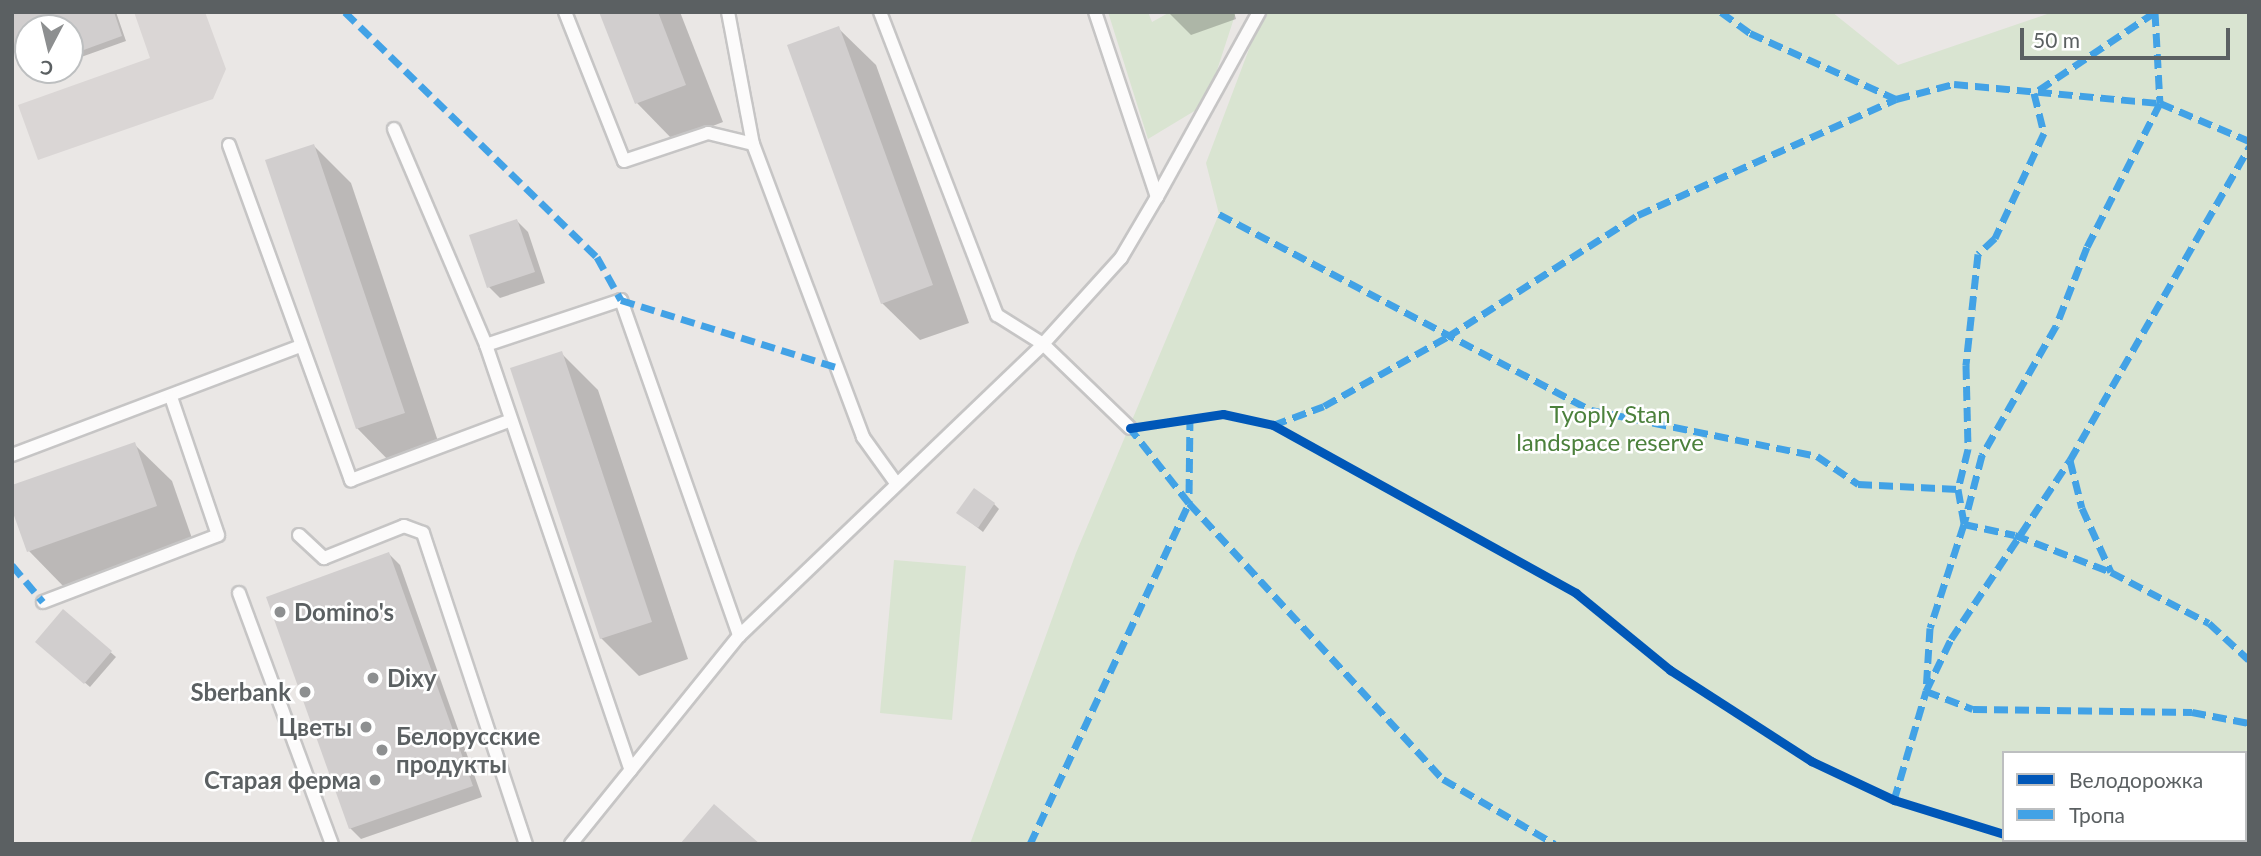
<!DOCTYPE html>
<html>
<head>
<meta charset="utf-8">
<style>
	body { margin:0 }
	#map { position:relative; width:2261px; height:856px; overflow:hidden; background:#eae7e5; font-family:Lato,sans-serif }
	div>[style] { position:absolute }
	.industrial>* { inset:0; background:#dad6d5 }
	.green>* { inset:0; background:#d9e4d1 }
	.shadow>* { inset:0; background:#0003 }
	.building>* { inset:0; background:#d1cece }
	.roads { filter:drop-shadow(2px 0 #c6c5c5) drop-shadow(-2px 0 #c6c5c5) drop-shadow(0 2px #c6c5c5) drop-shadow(0 -2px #c6c5c5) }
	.service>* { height:12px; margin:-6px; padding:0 6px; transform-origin:6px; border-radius:6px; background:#fcfbfb }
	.quiet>* { height:7px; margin-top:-3.5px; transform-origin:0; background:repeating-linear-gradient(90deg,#42a2e6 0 14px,transparent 0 21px) }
	.cycleway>* { height:9px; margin:-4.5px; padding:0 4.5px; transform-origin:4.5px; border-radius:4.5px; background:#0057b8 }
	.dots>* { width:19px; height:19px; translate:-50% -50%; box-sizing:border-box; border:4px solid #fff; border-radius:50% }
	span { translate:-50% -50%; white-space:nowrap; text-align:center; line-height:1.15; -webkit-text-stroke:5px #fff; paint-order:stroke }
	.park-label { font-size:24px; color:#4c813c }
	.poi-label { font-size:24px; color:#5b6062; font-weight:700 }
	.left { translate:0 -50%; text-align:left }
	.right { translate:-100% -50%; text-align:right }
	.frame { position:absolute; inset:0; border:14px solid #5b6062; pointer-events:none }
	.legend { position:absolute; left:2002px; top:751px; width:245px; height:91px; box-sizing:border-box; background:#fff; border:2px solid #bdbfc0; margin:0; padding:9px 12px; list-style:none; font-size:21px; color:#5b6062 }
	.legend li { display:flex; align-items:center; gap:14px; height:35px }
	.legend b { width:35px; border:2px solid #bdbfc0 }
	.north { position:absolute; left:14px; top:14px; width:70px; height:70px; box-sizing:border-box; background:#fff; border:2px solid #bdbfc0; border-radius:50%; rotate:187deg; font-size:19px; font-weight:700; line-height:28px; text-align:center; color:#5b6062 }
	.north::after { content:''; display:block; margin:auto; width:24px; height:32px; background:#8d8f90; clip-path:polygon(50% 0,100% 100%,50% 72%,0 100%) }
	.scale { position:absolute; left:2020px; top:28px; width:210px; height:32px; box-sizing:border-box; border:4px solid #5b6062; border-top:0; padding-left:9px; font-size:21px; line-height:24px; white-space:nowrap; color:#5b6062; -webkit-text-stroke:5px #fff; paint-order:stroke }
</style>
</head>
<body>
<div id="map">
	<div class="industrial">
		<div style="clip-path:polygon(134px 12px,205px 12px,226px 69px,213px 99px,38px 160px,18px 105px,150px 58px)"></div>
	</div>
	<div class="green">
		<div style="clip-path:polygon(1108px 12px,1148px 12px,1152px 22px,1170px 12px,1236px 12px,1206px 104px,1148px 139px)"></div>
		<div style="clip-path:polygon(evenodd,1263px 12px,1832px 12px,1898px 65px,2053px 12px,2249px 12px,2249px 844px,970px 844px,1076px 553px,1219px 214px,1206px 163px,1263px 12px,2004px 753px,2245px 753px,2245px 840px,2004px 840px,2004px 753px)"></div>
		<div style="clip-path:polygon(894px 560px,966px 566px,952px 720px,880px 713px)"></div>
	</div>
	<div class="shadow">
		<div style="clip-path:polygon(12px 12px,116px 12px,126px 41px,70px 61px,70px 28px,28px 28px,28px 70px,46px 70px,30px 76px,12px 35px)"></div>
		<div style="clip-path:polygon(601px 12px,680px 12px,723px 122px,674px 141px,637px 103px)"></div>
		<div style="clip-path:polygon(1168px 12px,1234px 12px,1236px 19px,1191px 35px)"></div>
		<div style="clip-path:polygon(838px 28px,876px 65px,969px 323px,920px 340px,882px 303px)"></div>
		<div style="clip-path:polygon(314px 146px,351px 183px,441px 450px,394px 466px,357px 428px)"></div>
		<div style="clip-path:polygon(517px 221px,528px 232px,545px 283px,500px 298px,489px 287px)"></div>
		<div style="clip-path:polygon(561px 353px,598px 390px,688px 659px,639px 676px,601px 638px)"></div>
		<div style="clip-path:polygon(134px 444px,172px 481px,194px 544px,66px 589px,29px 551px)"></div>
		<div style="clip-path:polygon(994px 504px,999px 509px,983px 532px,959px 513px)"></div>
		<div style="clip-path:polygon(389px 554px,400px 565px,482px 797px,361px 839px,350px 828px)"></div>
		<div style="clip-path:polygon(64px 611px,116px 657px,90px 687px,43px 647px)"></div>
	</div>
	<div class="building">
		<div style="clip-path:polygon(12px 12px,114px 12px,122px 36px,70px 55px,70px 28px,28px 28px,23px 72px,12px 41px)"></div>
		<div style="clip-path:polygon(599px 12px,658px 12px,686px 85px,635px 104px)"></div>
		<div style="clip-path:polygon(839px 26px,933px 285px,881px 304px,787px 45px)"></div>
		<div style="clip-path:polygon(314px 144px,405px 413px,356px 429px,265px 160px)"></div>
		<div style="clip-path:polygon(517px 219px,535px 272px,487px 288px,469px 235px)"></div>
		<div style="clip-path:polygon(562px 351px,652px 622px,600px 639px,510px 368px)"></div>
		<div style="clip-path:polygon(135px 442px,157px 506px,27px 552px,12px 510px,12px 485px)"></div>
		<div style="clip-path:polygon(974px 488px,995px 503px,978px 528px,956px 513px)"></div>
		<div style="clip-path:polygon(389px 552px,473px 786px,349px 829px,266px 597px)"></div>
		<div style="clip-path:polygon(63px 609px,112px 651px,84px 684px,35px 642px)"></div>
		<div style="clip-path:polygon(714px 804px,760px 844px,680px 844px)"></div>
	</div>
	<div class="roads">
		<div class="service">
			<div style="left:565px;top:12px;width:160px;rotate:68.4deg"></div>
			<div style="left:624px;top:161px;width:89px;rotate:-18.4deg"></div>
			<div style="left:708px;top:133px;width:46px;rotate:13.7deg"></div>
			<div style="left:753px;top:144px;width:313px;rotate:69.4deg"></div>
			<div style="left:863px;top:437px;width:57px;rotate:54.3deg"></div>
			<div style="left:728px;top:12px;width:134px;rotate:79.3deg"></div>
			<div style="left:880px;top:12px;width:325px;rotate:68.9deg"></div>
			<div style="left:997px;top:315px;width:54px;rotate:32.2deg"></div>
			<div style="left:1043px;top:344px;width:121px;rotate:44deg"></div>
			<div style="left:394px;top:129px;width:235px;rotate:66.9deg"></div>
			<div style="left:486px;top:345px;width:449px;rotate:71.2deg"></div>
			<div style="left:229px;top:145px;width:357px;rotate:70deg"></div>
			<div style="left:351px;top:480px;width:169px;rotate:-20.5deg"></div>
			<div style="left:1157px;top:197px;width:211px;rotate:-61.1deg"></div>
			<div style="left:486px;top:345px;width:142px;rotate:-18.4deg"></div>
			<div style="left:621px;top:300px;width:356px;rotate:70.6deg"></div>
			<div style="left:12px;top:455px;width:308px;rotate:-20.7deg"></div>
			<div style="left:299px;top:535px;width:34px;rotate:43deg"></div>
			<div style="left:324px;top:558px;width:86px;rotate:-21.8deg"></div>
			<div style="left:404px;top:526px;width:20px;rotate:20deg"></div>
			<div style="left:423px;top:533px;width:328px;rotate:71.7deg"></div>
			<div style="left:239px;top:593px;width:268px;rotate:69.7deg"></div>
			<div style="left:43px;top:602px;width:187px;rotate:-20.9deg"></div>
			<div style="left:218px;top:535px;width:146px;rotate:-108.8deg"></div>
			<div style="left:571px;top:844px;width:267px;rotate:-51.1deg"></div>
			<div style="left:739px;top:636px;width:422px;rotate:-43.8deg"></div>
			<div style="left:1043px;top:344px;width:116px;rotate:-47.8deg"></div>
			<div style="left:1121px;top:258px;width:71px;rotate:-59.5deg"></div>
			<div style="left:1157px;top:197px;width:195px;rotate:-108.5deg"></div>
		</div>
	</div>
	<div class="quiet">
		<div style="left:345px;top:12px;width:351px;rotate:44.2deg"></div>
		<div style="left:597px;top:257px;width:49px;rotate:60.8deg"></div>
		<div style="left:621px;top:300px;width:228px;rotate:17.3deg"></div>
		<div style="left:1721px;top:12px;width:36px;rotate:36deg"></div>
		<div style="left:1750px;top:33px;width:160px;rotate:24.3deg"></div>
		<div style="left:1896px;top:99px;width:60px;rotate:-14.5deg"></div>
		<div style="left:1954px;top:84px;width:207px;rotate:5.3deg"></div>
		<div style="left:2160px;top:103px;width:97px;rotate:23.1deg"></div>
		<div style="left:2155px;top:12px;width:146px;rotate:146.2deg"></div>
		<div style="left:2034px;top:93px;width:41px;rotate:76deg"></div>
		<div style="left:2044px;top:133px;width:116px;rotate:115deg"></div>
		<div style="left:1995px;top:238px;width:23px;rotate:137deg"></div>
		<div style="left:1978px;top:254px;width:112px;rotate:96.2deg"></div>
		<div style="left:1966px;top:365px;width:84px;rotate:88.6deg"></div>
		<div style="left:1968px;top:449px;width:41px;rotate:104deg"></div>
		<div style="left:1958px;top:489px;width:36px;rotate:80deg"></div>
		<div style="left:1964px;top:524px;width:109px;rotate:108.1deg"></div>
		<div style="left:1930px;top:628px;width:63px;rotate:93.6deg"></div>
		<div style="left:1926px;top:691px;width:50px;rotate:21deg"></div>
		<div style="left:1973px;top:709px;width:219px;rotate:0.8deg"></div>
		<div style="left:2192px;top:712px;width:58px;rotate:10.9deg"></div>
		<div style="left:2155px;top:12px;width:91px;rotate:86.9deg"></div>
		<div style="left:2160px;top:103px;width:161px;rotate:116.9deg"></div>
		<div style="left:2087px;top:247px;width:85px;rotate:111.4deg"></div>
		<div style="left:2056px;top:326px;width:149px;rotate:119.8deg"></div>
		<div style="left:1982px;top:455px;width:71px;rotate:104.6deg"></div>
		<div style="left:1964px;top:524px;width:52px;rotate:12.2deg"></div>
		<div style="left:2015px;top:535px;width:103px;rotate:21.1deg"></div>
		<div style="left:2111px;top:572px;width:110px;rotate:27.5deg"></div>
		<div style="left:2209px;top:623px;width:54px;rotate:42.8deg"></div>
		<div style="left:1219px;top:214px;width:420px;rotate:27.8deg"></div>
		<div style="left:1591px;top:410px;width:231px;rotate:11.5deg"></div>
		<div style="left:1817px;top:456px;width:50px;rotate:34.3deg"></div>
		<div style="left:1858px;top:484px;width:100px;rotate:2.9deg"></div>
		<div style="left:1190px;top:416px;width:87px;rotate:90.7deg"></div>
		<div style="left:1189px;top:503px;width:375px;rotate:47.4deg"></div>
		<div style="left:1443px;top:779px;width:129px;rotate:30.1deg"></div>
		<div style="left:1273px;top:425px;width:54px;rotate:-20.4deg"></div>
		<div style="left:1324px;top:406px;width:141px;rotate:-29.3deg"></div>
		<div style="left:1447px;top:337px;width:227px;rotate:-32.6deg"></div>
		<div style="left:1638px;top:215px;width:283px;rotate:-24.2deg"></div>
		<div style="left:2070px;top:460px;width:49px;rotate:76deg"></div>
		<div style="left:2082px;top:508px;width:70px;rotate:65.6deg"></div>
		<div style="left:12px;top:565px;width:48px;rotate:50deg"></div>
		<div style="left:1894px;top:800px;width:114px;rotate:-73.6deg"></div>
		<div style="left:1926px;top:691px;width:58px;rotate:-64.3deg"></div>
		<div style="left:1951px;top:639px;width:215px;rotate:-56.4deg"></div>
		<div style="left:2070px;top:460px;width:361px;rotate:-60.2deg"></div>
		<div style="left:1030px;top:844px;width:376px;rotate:-65deg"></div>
		<div style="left:1189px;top:503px;width:95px;rotate:-128.2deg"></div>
	</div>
	<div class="cycleway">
		<div style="left:1130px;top:428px;width:94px;rotate:-8.6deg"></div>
		<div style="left:1223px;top:414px;width:51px;rotate:12.4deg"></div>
		<div style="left:1273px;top:425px;width:346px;rotate:29deg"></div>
		<div style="left:1576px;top:593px;width:122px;rotate:39.3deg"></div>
		<div style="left:1670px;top:670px;width:168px;rotate:32.8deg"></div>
		<div style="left:1811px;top:761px;width:92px;rotate:25.2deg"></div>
		<div style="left:1894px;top:800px;width:115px;rotate:17.2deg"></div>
	</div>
	<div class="dots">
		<div style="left:280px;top:612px;background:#8d8f90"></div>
		<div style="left:373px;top:678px;background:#8d8f90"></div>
		<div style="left:305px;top:692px;background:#8d8f90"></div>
		<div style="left:366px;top:727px;background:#8d8f90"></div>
		<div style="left:382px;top:750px;background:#8d8f90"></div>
		<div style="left:375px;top:780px;background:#8d8f90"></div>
	</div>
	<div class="park-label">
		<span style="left:1610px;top:428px">Tyoply Stan<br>landspace reserve</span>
	</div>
	<div class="poi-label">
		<span class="left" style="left:294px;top:612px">Domino's</span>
		<span class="left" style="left:387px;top:678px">Dixy</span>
		<span class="right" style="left:291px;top:692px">Sberbank</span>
		<span class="right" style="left:352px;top:727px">Цветы</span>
		<span class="left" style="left:396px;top:750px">Белорусские<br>продукты</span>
		<span class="right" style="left:361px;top:780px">Старая ферма</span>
	</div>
	<div class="frame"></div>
	<ul class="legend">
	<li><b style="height:9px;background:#0057b8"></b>Велодорожка</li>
	<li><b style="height:9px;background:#42a2e6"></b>Тропа</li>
	</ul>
	<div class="north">С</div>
	<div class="scale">50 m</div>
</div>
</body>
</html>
